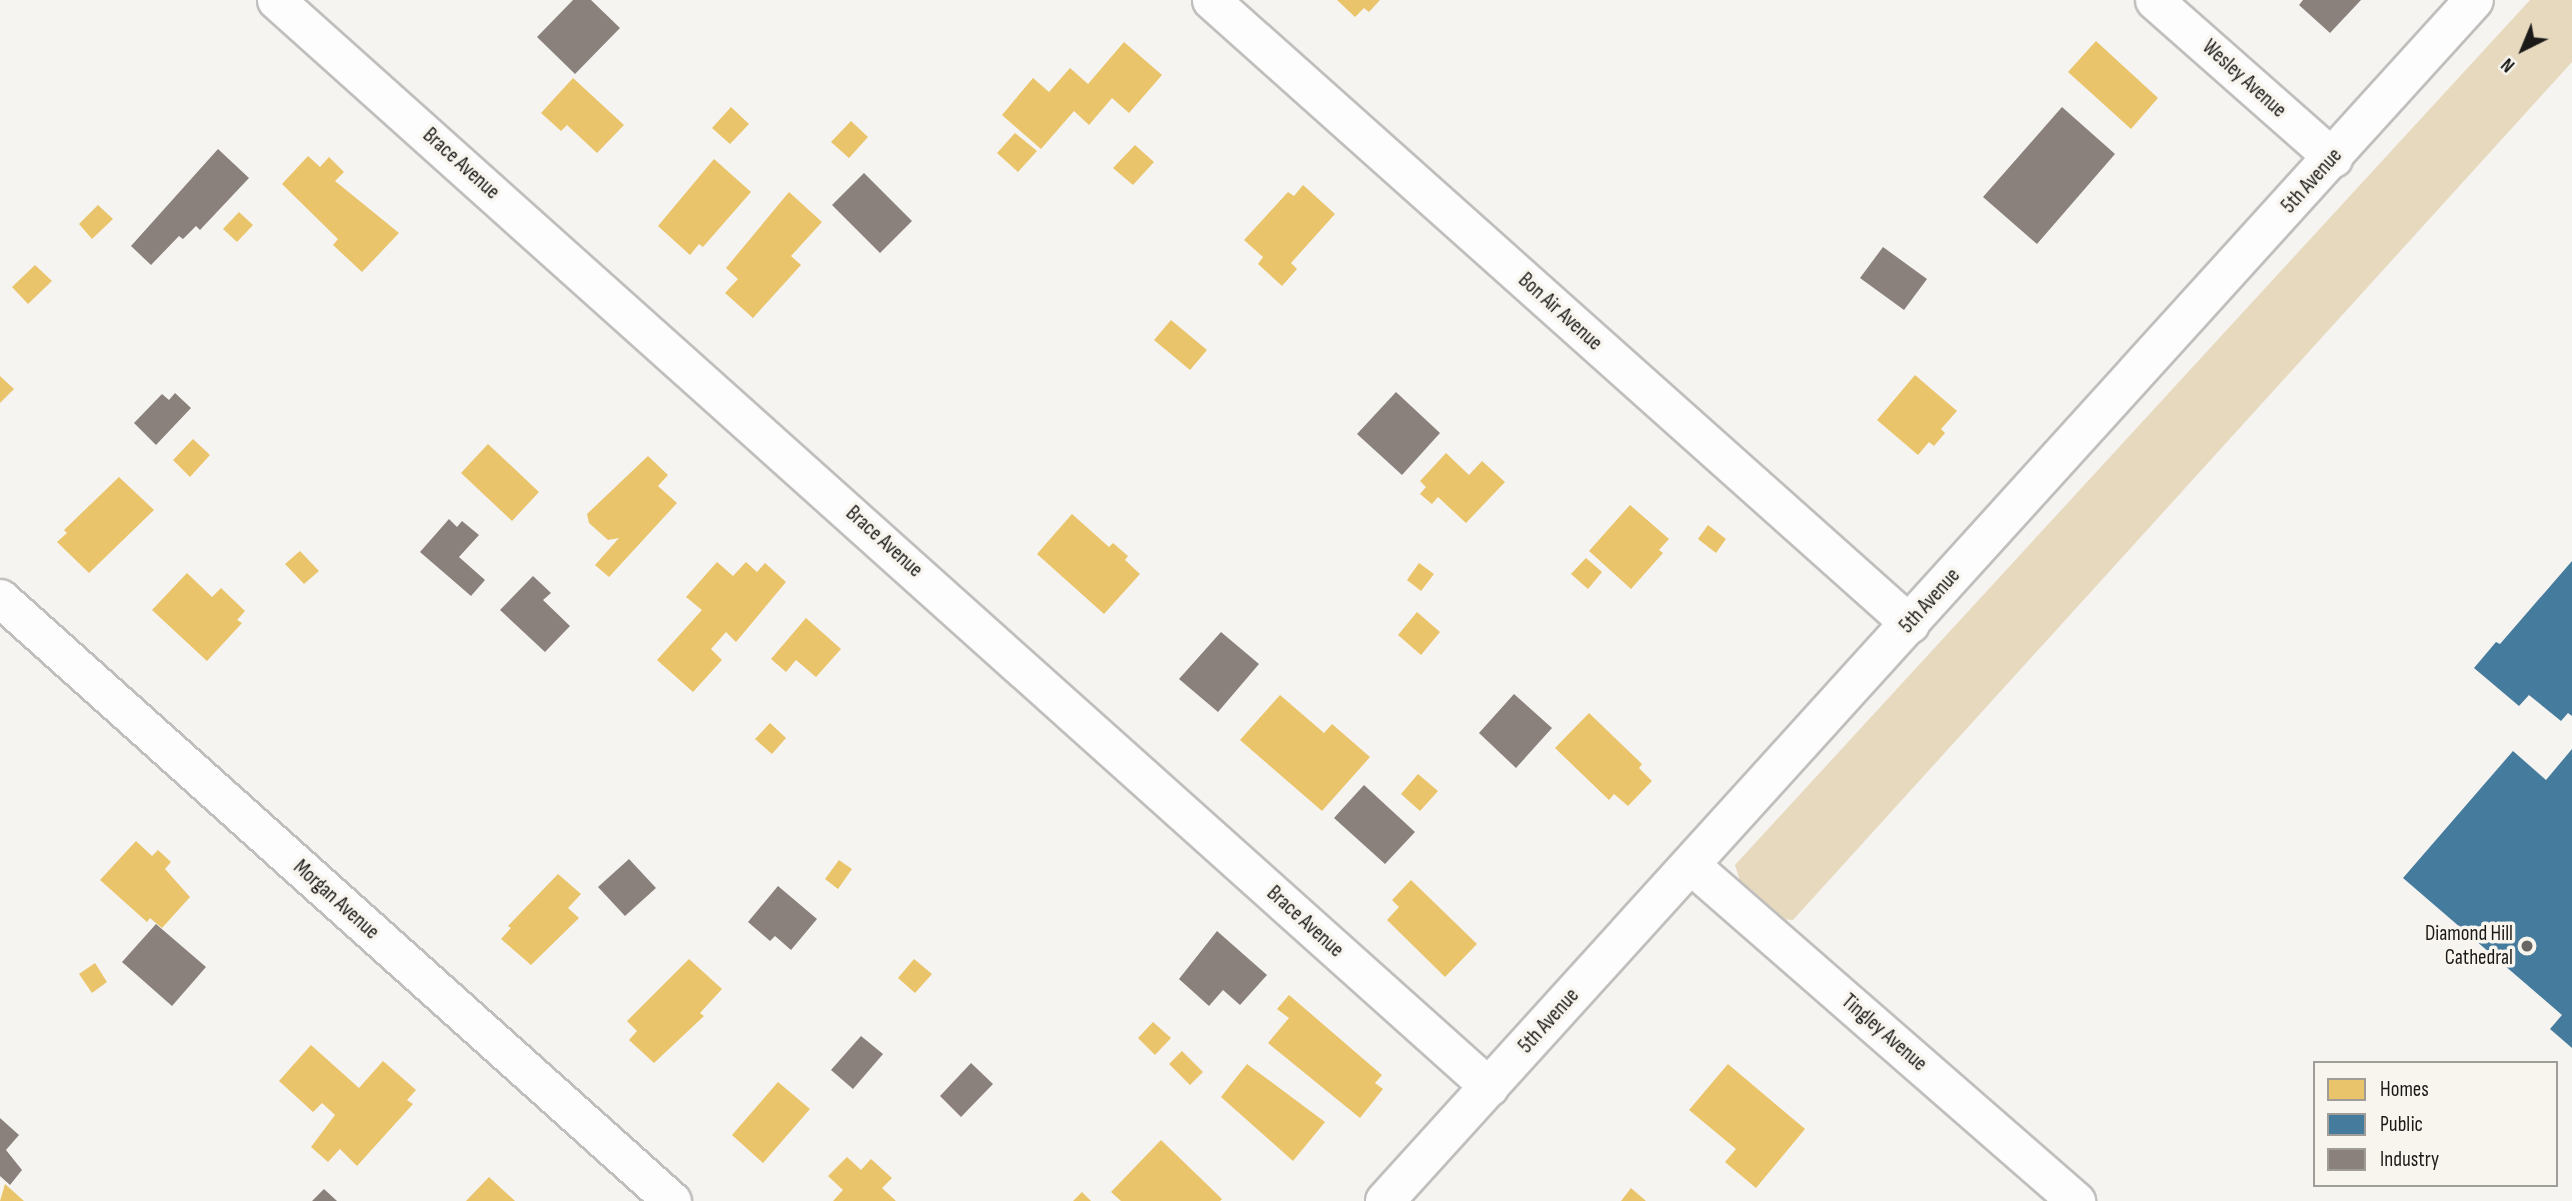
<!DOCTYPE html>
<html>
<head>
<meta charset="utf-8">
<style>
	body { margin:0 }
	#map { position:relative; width:2572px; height:1201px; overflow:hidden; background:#f6f4f1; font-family:"Sofia Sans Condensed",sans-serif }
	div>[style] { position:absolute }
	.forest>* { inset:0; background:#e7d9be }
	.homes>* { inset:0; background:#e9c46a }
	.public>* { inset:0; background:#457b9d }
	.industry>* { inset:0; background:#8a817c }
	.roads { filter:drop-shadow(2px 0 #c1bfbd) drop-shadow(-2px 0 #c1bfbd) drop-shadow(0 2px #c1bfbd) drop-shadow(0 -2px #c1bfbd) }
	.street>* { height:37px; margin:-18.5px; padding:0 18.5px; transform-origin:18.5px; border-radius:18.5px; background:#fefdfd }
	.secondary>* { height:38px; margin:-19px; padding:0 19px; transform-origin:19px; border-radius:19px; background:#fefdfd }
	.dots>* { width:19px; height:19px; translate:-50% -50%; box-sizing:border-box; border:4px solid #f8f5ef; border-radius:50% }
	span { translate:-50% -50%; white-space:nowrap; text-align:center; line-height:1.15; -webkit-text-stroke:7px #f8f5ef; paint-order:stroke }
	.street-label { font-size:21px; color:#1b1a18 }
	.poi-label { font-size:21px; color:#1b1a18 }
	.right { translate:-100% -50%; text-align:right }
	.legend { position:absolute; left:2313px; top:1061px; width:245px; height:126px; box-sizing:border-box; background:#f8f5ef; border:2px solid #a09d99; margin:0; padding:9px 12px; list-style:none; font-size:21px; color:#1b1a18 }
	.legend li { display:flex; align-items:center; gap:14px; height:35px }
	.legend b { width:35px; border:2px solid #a09d99 }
	.north { position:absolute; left:2488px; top:14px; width:70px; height:70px; -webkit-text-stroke:5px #f8f5ef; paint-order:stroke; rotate:223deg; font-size:19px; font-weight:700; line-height:28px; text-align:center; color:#1b1a18 }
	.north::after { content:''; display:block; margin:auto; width:24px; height:32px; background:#1b1a18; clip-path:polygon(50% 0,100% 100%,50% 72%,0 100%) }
</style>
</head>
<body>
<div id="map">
	<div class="forest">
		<div style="clip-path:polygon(2530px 0,2572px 0,2572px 62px,1793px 920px,1781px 919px,1741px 884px,1735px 865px)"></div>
	</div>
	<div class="homes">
		<div style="clip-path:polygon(1337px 0,1380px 0,1369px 12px,1364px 8px,1355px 17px)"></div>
		<div style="clip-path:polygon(2096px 41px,2158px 98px,2131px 129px,2068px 72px)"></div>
		<div style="clip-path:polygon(1124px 42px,1162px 75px,1129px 113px,1112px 98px,1089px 125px,1074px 111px,1041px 149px,1002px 115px,1033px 78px,1049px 92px,1070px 68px,1088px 84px)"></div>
		<div style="clip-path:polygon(573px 78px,624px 125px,597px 153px,567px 125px,561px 131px,541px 113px)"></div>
		<div style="clip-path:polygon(731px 107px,749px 124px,730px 144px,712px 128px)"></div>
		<div style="clip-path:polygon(851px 121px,868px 137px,849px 158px,831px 142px)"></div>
		<div style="clip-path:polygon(1015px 133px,1037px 151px,1018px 172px,997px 153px)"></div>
		<div style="clip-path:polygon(1135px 145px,1154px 162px,1133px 185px,1113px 168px)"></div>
		<div style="clip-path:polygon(308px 156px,320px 167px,329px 157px,344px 172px,335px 181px,399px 233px,362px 272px,333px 245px,338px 239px,282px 184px)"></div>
		<div style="clip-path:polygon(714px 159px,751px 192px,703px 247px,699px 244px,690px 255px,658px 226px)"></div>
		<div style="clip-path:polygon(1303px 185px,1335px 214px,1291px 263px,1297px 269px,1282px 286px,1258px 264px,1263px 257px,1244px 240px,1288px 192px,1294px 196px)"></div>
		<div style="clip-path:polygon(789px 192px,822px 222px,791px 256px,801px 265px,753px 318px,725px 293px,738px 279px,726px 268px)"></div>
		<div style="clip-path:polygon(98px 205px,113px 219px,92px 239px,79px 224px)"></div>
		<div style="clip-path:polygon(239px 212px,253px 225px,237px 242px,223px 229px)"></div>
		<div style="clip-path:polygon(35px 265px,52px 281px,28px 304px,12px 287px)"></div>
		<div style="clip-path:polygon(1171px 320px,1207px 350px,1190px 370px,1154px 340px)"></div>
		<div style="clip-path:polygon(1915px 375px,1957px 411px,1941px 429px,1945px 433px,1934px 446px,1929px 442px,1918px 455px,1877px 420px)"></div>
		<div style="clip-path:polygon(0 376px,14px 389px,0 403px)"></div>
		<div style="clip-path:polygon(193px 439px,210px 455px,190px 477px,173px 460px)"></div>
		<div style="clip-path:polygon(488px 444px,539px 492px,512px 521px,461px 473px)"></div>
		<div style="clip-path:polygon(1446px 453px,1469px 475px,1482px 461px,1505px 482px,1466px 523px,1438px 497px,1432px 504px,1420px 494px,1426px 487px,1420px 481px)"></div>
		<div style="clip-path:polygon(648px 456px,668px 475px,658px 486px,677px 503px,609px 577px,595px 565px,619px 538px,608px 540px,589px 523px,587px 514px)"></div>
		<div style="clip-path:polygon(119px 477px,154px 510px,89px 573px,57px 542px,67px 533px,64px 530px)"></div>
		<div style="clip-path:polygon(1630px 505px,1669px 539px,1659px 550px,1663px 553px,1631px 589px,1589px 551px)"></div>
		<div style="clip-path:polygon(1072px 514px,1109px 547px,1113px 543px,1128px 556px,1125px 560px,1140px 574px,1104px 614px,1037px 554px)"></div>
		<div style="clip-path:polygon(1708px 525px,1726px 539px,1716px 553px,1698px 539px)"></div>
		<div style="clip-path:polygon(300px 551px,319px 571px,304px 584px,285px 564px)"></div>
		<div style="clip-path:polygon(1586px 558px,1602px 572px,1588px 589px,1571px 574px)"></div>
		<div style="clip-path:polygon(717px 562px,733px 576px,746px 562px,757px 572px,765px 563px,786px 582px,736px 642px,726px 632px,711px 649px,722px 660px,693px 692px,657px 660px,702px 610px,686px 597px)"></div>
		<div style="clip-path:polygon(1419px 563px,1434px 574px,1421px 591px,1407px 580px)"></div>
		<div style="clip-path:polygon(187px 573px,212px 597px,221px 588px,245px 611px,237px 620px,242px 623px,207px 661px,152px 610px)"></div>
		<div style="clip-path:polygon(1417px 612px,1440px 632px,1421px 655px,1398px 635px)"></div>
		<div style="clip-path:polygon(806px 618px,841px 649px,816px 677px,796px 660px,786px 672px,771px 659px)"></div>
		<div style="clip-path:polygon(1280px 695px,1324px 733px,1332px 724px,1370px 757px,1322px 811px,1240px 740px)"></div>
		<div style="clip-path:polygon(1589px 713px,1642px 764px,1639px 768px,1652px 781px,1628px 806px,1614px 794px,1609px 800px,1555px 748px)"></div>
		<div style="clip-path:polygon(770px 723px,786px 738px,772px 754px,755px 739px)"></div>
		<div style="clip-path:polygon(1418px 774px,1438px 791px,1420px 811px,1401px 794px)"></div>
		<div style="clip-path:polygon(136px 841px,152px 856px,158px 850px,171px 862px,165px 869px,190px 897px,162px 928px,150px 918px,147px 922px,100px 880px)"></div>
		<div style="clip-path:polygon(839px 860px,852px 869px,838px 889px,825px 879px)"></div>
		<div style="clip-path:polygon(558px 874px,581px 894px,568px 908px,579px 918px,531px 965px,501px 939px,511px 928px,508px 926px)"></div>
		<div style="clip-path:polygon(1411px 880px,1477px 944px,1445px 977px,1387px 920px,1399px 907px,1392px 900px)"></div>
		<div style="clip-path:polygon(689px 959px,722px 989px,700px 1013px,704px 1016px,654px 1063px,629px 1040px,637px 1031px,627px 1021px)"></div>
		<div style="clip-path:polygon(914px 959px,932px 974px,915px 993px,898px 978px)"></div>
		<div style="clip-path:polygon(95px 963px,107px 982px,92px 993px,79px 974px)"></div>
		<div style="clip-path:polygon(1289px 995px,1382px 1075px,1375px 1083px,1383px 1089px,1360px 1118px,1268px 1043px,1289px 1018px,1277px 1009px)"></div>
		<div style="clip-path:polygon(1153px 1022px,1171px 1038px,1155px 1055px,1138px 1038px)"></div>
		<div style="clip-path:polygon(311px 1045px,359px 1088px,383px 1061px,416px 1090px,407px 1100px,413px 1104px,357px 1166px,340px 1149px,328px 1162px,311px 1147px,335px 1115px,322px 1103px,313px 1112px,279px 1081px)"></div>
		<div style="clip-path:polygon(1182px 1051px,1203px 1072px,1190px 1085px,1169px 1064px)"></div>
		<div style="clip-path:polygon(1247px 1064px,1325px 1122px,1293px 1161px,1221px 1097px)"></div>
		<div style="clip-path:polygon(1728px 1064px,1805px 1129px,1756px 1188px,1725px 1162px,1736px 1149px,1689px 1110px)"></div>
		<div style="clip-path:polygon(778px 1082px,810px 1109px,763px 1163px,732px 1135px)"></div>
		<div style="clip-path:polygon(1161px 1140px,1222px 1199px,1220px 1201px,1121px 1201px,1111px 1192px)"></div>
		<div style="clip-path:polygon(847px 1157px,861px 1170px,871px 1159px,892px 1178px,882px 1188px,896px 1201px,833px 1201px,843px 1190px,828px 1176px)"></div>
		<div style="clip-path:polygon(489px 1177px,515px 1201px,466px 1201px)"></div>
		<div style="clip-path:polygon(5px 1184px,24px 1201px,0 1201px)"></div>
		<div style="clip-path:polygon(1631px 1188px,1646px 1201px,1621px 1201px)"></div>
		<div style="clip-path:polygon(1082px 1192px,1091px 1201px,1073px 1201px)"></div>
	</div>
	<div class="public">
		<div style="clip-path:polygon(2572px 561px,2572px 716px,2568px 713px,2561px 721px,2529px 695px,2519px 706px,2474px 668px,2496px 642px,2500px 644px)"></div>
		<div style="clip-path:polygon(2572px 749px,2572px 1048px,2550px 1029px,2562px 1015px,2403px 878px,2513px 751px,2546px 780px)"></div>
	</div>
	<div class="industry">
		<div style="clip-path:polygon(573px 0,591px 0,620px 28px,575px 74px,537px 37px)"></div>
		<div style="clip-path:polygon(2303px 0,2361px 0,2330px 33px,2299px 5px)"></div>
		<div style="clip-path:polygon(2062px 107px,2115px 154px,2037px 244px,1983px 197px)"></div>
		<div style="clip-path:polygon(218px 149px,249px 178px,200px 230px,196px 226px,183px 239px,179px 236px,151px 265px,131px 246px)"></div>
		<div style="clip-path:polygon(864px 173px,912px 221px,880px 253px,832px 205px)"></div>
		<div style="clip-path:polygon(1883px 247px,1927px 279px,1904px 310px,1860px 278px)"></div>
		<div style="clip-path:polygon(1396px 392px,1440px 433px,1402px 475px,1357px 434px)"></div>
		<div style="clip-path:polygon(175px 393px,191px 408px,156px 445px,134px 423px,162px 394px,169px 400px)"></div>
		<div style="clip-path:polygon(449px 519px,457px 527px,462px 521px,479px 535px,459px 557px,485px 580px,471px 596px,420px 552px)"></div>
		<div style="clip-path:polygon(533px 576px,551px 593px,543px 600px,570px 626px,545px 652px,500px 610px)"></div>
		<div style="clip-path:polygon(1221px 632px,1259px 664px,1218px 712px,1179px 679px)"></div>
		<div style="clip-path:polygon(1514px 694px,1552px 728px,1516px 768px,1479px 733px)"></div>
		<div style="clip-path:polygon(1364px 785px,1415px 832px,1385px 864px,1334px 818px)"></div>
		<div style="clip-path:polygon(629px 859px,656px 888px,625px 916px,598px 887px)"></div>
		<div style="clip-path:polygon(778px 886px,817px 919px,791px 950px,775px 936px,770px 941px,748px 922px)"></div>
		<div style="clip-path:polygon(156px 924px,206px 967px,172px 1006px,122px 962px)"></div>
		<div style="clip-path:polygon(1217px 931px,1267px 975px,1240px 1005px,1223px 990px,1209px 1006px,1179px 979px)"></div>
		<div style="clip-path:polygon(861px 1036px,883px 1054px,853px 1089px,831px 1070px)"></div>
		<div style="clip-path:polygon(971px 1063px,993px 1084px,961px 1117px,940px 1096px)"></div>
		<div style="clip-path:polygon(0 1118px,19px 1135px,6px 1150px,22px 1170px,10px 1185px,0 1176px)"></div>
		<div style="clip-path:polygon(324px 1189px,337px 1201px,312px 1201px)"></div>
	</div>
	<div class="roads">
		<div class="street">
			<div style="left:276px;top:0;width:1629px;rotate:41.86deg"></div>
			<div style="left:1211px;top:0;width:937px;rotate:41.76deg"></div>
			<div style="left:2154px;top:0;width:239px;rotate:41.4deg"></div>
			<div style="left:0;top:598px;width:903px;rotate:41.9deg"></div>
			<div style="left:1692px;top:866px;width:510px;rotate:41.1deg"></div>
		</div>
		<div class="secondary">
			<div style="left:1385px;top:1201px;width:1621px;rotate:-47.8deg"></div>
		</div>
	</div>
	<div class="dots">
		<div style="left:2527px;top:946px;background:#686664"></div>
	</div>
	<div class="street-label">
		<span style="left:2244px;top:79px;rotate:42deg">Wesley Avenue</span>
		<span style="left:461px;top:164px;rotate:42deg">Brace Avenue</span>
		<span style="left:2312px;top:181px;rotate:-48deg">5th Avenue</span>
		<span style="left:1560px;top:312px;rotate:42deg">Bon Air Avenue</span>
		<span style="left:884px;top:542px;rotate:42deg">Brace Avenue</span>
		<span style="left:1930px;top:601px;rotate:-48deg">5th Avenue</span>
		<span style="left:336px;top:900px;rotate:42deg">Morgan Avenue</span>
		<span style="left:1305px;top:922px;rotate:42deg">Brace Avenue</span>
		<span style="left:1549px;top:1021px;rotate:-48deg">5th Avenue</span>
		<span style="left:1884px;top:1033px;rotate:41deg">Tingley Avenue</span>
	</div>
	<div class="poi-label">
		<span class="right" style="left:2513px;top:946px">Diamond Hill<br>Cathedral</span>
	</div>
	<ul class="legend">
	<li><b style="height:19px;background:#e9c46a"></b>Homes</li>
	<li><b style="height:19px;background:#457b9d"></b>Public</li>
	<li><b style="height:19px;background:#8a817c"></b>Industry</li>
	</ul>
	<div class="north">N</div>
</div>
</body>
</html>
